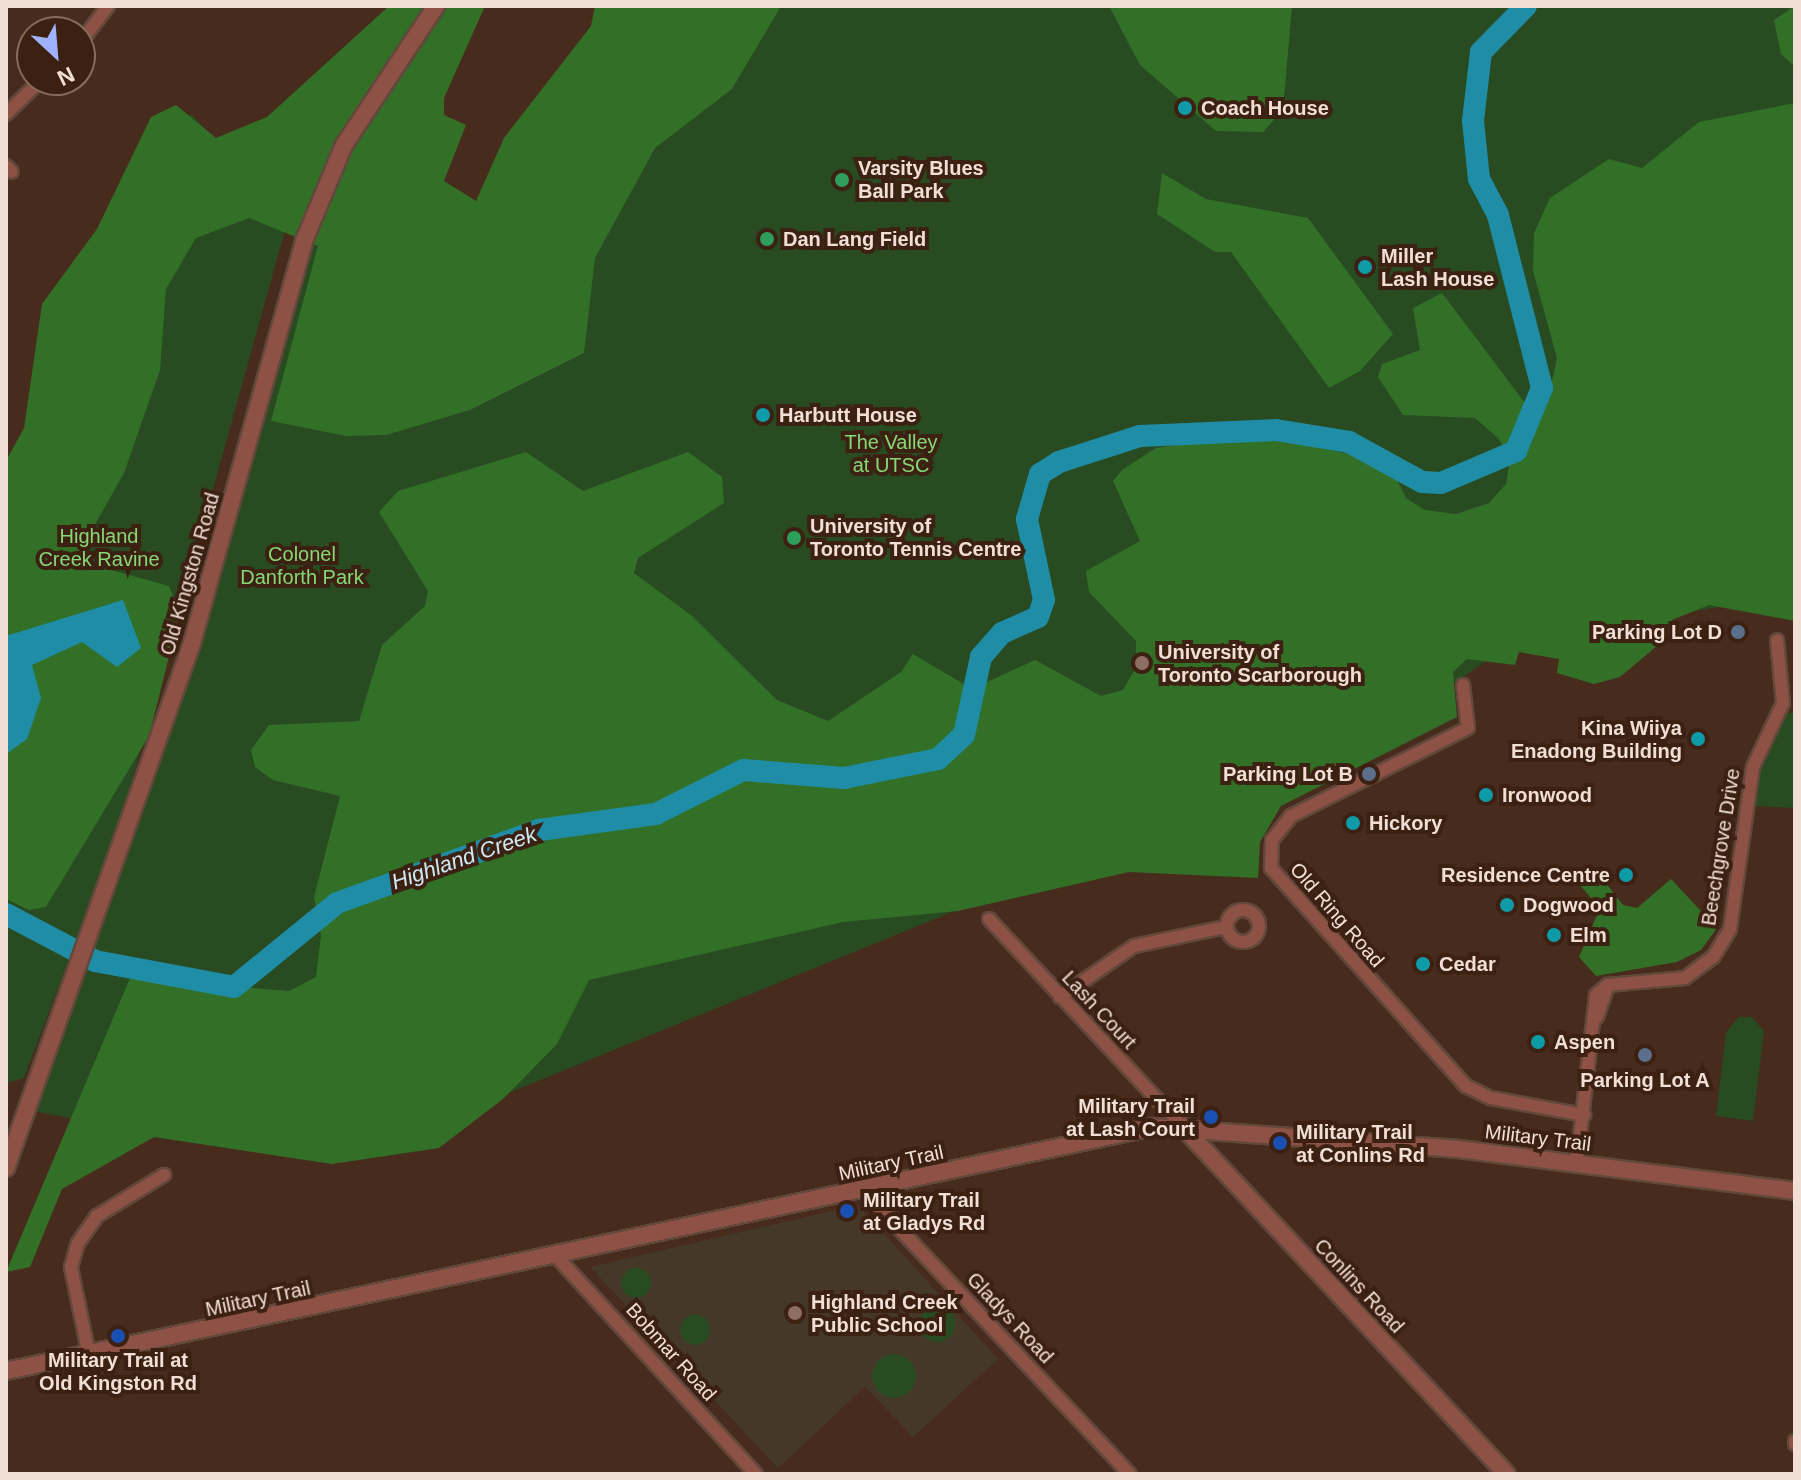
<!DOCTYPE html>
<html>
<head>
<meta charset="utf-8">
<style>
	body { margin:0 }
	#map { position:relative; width:1801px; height:1480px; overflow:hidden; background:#472b1c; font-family:Helvetica,sans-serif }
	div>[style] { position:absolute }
	.education>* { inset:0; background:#453829 }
	.green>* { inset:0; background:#284b21 }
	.round { border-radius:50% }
	.forest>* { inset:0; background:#327027 }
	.water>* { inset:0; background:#208da7 }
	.river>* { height:22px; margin:-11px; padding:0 11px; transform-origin:11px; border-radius:11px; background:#208da7 }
	.roads { filter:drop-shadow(2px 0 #62483a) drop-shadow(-2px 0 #62483a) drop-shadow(0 2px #62483a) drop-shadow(0 -2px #62483a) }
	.minor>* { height:12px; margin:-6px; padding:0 6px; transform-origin:6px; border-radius:6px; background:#8d5145 }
	.minor>.ring { margin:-6px; padding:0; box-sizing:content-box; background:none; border:12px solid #8d5145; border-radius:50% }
	.tertiary>* { height:16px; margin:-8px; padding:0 8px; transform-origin:8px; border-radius:8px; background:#8d5145 }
	.dots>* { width:22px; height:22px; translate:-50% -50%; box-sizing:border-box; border:4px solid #3c2112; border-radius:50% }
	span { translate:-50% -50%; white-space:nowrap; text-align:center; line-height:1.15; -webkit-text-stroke:8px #3c2112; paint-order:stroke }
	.poi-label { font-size:20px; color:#f1ded5; font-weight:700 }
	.left { translate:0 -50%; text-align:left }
	.right { translate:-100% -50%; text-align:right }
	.park-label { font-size:20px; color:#86d877 }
	.street-label { font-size:20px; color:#f1ded5 }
	.water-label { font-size:22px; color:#cee9f1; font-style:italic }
	.frame { position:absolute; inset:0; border:8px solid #f1ded5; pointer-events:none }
	.north { position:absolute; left:16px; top:16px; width:80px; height:80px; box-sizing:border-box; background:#3c2112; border:2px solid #846d60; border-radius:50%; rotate:154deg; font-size:22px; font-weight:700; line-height:32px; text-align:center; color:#f1ded5 }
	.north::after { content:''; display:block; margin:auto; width:28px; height:36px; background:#a1b2fd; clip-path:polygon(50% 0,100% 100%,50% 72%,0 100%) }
</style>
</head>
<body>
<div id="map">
	<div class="education">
		<div style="clip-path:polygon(858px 1205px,998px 1359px,913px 1437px,865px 1387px,778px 1468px,590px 1267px)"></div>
	</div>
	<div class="green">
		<div style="clip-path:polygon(633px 6px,1795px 6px,1795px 594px,1516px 642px,1354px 748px,354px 1156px,226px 1148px,33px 1111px,142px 803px,299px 221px,449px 265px)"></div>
		<div style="clip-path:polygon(191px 114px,289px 216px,120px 824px,24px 1078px,6px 1083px,6px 500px,82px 282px)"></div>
		<div style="clip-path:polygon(1795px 712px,1795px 808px,1751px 806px,1766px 741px,1784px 714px)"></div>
		<div style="clip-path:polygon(1739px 1017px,1752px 1017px,1764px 1031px,1753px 1121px,1716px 1116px,1726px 1032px)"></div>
		<div class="round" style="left:621px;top:1268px;width:30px;height:30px"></div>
		<div class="round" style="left:919px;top:1306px;width:36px;height:36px"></div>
		<div class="round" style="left:680px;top:1315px;width:30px;height:30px"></div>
		<div class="round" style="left:872px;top:1354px;width:44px;height:44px"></div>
	</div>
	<div class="forest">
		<div style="clip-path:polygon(389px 6px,485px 6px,444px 98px,444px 115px,466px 125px,444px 181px,476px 201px,504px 138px,591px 26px,595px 6px,781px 6px,732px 89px,655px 148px,595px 258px,584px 353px,470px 410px,386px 435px,346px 436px,271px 421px,318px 246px,249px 218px,196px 238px,166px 289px,160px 370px,124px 473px,75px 560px,169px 586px,180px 613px,149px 736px,46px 907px,29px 910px,6px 899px,6px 461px,24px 428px,42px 304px,97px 229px,151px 117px,176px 105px,216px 138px,267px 117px)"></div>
		<div style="clip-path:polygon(1109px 6px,1292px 6px,1283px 110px,1263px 132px,1216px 131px,1140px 65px)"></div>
		<div style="clip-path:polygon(1795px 6px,1795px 67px,1781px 54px,1774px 20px)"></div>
		<div style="clip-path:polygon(1795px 103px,1795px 621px,1709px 605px,1672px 620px,1676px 630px,1620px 677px,1594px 684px,1557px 673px,1559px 659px,1519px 652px,1515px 665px,1467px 659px,1453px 672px,1457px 717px,1281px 806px,1260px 842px,1258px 878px,1129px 872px,958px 911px,843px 922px,589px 980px,557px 1044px,503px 1099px,439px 1148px,332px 1164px,154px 1137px,62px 1189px,30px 1267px,6px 1272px,130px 978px,289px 991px,316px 977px,321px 935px,314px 897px,340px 796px,273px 780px,255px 767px,251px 750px,269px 725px,359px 721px,382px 645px,425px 606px,428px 591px,379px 512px,398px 491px,526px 452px,583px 491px,688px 452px,722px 477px,724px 503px,638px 558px,634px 573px,692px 616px,777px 700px,828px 721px,901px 672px,913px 654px,972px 689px,1035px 660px,1101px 696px,1123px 690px,1136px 667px,1136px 641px,1089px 592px,1086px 571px,1140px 541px,1113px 481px,1122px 470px,1156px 448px,1253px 434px,1388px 462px,1406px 498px,1425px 510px,1456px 514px,1489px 503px,1506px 484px,1510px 460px,1499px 439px,1475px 418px,1403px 415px,1378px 377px,1382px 364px,1420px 350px,1413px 308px,1442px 293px,1525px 403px,1547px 404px,1557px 358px,1533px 271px,1534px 233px,1550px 198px,1609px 159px,1642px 168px,1699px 122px)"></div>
		<div style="clip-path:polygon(1162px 173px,1206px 199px,1308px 218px,1393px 334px,1360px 371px,1329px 388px,1231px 252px,1215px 252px,1157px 214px)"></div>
		<div style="clip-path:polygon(1577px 869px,1595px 869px,1623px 905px,1637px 908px,1671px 879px,1717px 928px,1701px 950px,1677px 962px,1596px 976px,1579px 957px,1600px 908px,1571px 875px)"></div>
	</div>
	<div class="water">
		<div style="clip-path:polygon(123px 600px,141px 648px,117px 667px,82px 642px,32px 665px,41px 698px,27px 739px,6px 754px,6px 636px)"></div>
	</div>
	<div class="river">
		<div style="left:6px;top:914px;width:101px;rotate:27.8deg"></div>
		<div style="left:95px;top:961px;width:141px;rotate:10.6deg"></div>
		<div style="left:234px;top:987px;width:133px;rotate:-39.2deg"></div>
		<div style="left:337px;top:903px;width:215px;rotate:-19.9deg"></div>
		<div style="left:539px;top:830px;width:118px;rotate:-7.8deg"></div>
		<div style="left:656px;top:814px;width:97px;rotate:-26.8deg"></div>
		<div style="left:743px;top:770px;width:101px;rotate:4.5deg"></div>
		<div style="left:844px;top:778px;width:96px;rotate:-11.4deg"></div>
		<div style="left:938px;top:759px;width:35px;rotate:-43deg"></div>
		<div style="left:964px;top:735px;width:80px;rotate:-77.7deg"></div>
		<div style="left:981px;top:657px;width:32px;rotate:-49deg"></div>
		<div style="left:1002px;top:633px;width:39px;rotate:-24deg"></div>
		<div style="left:1038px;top:617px;width:18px;rotate:-71deg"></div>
		<div style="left:1044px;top:600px;width:83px;rotate:-101.9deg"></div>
		<div style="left:1027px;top:519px;width:47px;rotate:-73.9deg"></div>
		<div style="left:1040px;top:474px;width:22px;rotate:-32deg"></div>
		<div style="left:1059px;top:462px;width:85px;rotate:-17.8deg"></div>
		<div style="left:1140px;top:436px;width:136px;rotate:-2.5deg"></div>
		<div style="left:1276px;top:430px;width:74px;rotate:9.3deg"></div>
		<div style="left:1349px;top:442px;width:83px;rotate:28.7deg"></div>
		<div style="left:1422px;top:482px;width:19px;rotate:3deg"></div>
		<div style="left:1441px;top:483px;width:82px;rotate:-23.1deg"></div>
		<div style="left:1516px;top:451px;width:68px;rotate:-67.6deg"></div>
		<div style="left:1542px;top:388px;width:179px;rotate:-104.3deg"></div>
		<div style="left:1498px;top:215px;width:41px;rotate:-117.8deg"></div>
		<div style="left:1479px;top:179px;width:58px;rotate:-95.9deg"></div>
		<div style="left:1473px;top:121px;width:69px;rotate:-83.4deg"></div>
		<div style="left:1481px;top:52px;width:64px;rotate:-45.6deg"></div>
	</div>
	<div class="roads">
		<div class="minor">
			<div style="left:80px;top:43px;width:46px;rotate:-52.9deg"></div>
			<div style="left:6px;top:114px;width:49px;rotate:-44.2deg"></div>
			<div style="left:6px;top:166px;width:8px;rotate:45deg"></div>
			<div style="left:1463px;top:685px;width:43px;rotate:83.4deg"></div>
			<div style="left:1468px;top:728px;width:198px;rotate:153.6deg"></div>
			<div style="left:1291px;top:816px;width:31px;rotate:128deg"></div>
			<div style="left:1272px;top:840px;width:28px;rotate:92deg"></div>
			<div style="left:1271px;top:868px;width:292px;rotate:48.2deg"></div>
			<div style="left:1466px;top:1086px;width:28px;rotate:26deg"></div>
			<div style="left:1491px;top:1098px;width:95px;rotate:10.4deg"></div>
			<div class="ring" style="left:1227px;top:910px;width:20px;height:20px"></div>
			<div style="left:989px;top:919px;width:283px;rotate:47deg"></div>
			<div style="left:1060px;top:997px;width:90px;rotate:-34.6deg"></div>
			<div style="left:1134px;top:946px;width:94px;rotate:-11.7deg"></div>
			<div style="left:1597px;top:1017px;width:34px;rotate:-71deg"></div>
			<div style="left:1577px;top:1162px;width:168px;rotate:-83.5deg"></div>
			<div style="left:1596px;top:995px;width:16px;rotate:-40deg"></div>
			<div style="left:1608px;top:985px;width:77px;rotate:-5.2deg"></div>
			<div style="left:1685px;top:978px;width:36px;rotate:-37deg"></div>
			<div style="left:1714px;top:956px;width:31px;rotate:-59deg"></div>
			<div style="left:1730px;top:929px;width:164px;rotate:-81.9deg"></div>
			<div style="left:1753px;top:767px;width:71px;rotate:-64.9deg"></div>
			<div style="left:1783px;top:703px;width:63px;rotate:-95.4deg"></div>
			<div style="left:862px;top:1189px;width:391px;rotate:46.8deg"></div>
			<div style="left:556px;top:1256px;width:296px;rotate:47.5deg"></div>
			<div style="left:89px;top:1355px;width:90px;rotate:-101.6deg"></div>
			<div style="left:71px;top:1267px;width:25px;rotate:-74deg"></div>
			<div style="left:78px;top:1243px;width:33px;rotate:-55deg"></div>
			<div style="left:97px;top:1216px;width:79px;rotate:-31.5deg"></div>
			<div style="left:1795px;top:1441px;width:3px;rotate:90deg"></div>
		</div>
		<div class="tertiary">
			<div style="left:1182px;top:1126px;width:476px;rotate:47deg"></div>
			<div style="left:6px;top:1168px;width:557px;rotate:-70.49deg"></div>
			<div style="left:192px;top:643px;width:417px;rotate:-74.4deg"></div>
			<div style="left:304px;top:241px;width:104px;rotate:-67.4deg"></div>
			<div style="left:344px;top:145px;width:167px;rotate:-56.5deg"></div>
			<div style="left:6px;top:1371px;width:1173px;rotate:-12.01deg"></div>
			<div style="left:1153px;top:1127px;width:306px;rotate:4.1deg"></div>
			<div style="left:1458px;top:1149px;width:340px;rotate:7.1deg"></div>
		</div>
	</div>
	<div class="dots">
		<div style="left:1185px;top:108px;background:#0f9aa8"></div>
		<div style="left:842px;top:180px;background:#2e9e5b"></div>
		<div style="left:767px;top:239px;background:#2e9e5b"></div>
		<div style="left:1365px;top:267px;background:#0f9aa8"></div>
		<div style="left:763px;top:415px;background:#0f9aa8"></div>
		<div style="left:794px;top:538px;background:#2e9e5b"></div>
		<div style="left:1738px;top:632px;background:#5c6f8a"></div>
		<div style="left:1142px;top:663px;background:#8d6e63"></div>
		<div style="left:1698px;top:739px;background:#0f9aa8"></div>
		<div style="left:1369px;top:774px;background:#5c6f8a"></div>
		<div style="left:1486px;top:795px;background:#0f9aa8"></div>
		<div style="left:1353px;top:823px;background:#0f9aa8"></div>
		<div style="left:1626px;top:875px;background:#0f9aa8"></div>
		<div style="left:1507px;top:905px;background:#0f9aa8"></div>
		<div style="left:1554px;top:935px;background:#0f9aa8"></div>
		<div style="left:1423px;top:964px;background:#0f9aa8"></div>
		<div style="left:1538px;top:1042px;background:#0f9aa8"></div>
		<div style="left:1645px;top:1055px;background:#5c6f8a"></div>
		<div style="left:1211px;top:1117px;background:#1a4fb4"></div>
		<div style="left:1280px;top:1143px;background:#1a4fb4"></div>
		<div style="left:847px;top:1211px;background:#1a4fb4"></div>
		<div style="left:795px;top:1313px;background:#8d6e63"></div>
		<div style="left:118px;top:1336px;background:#1a4fb4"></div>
	</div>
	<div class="poi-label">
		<span class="left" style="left:1201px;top:108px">Coach House</span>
		<span class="left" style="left:858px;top:180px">Varsity Blues<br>Ball Park</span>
		<span class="left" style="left:783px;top:239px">Dan Lang Field</span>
		<span class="left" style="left:1381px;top:268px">Miller<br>Lash House</span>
		<span class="left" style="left:779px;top:415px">Harbutt House</span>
		<span class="left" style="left:810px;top:538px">University of<br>Toronto Tennis Centre</span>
		<span class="right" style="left:1722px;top:632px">Parking Lot D</span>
		<span class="left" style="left:1158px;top:664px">University of<br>Toronto Scarborough</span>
		<span class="right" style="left:1682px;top:740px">Kina Wiiya<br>Enadong Building</span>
		<span class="right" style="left:1353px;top:774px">Parking Lot B</span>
		<span class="left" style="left:1502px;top:795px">Ironwood</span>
		<span class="left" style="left:1369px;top:823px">Hickory</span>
		<span class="right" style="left:1610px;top:875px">Residence Centre</span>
		<span class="left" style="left:1523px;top:905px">Dogwood</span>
		<span class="left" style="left:1570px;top:935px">Elm</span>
		<span class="left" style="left:1439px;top:964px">Cedar</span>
		<span class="left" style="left:1554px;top:1042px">Aspen</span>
		<span style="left:1645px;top:1080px">Parking Lot A</span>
		<span class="right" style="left:1195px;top:1118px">Military Trail<br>at Lash Court</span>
		<span class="left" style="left:1296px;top:1144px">Military Trail<br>at Conlins Rd</span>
		<span class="left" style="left:863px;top:1212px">Military Trail<br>at Gladys Rd</span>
		<span class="left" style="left:811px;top:1314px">Highland Creek<br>Public School</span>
		<span style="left:118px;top:1372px">Military Trail at<br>Old Kingston Rd</span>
	</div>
	<div class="park-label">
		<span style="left:891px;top:454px">The Valley<br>at UTSC</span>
		<span style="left:99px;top:548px">Highland<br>Creek Ravine</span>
		<span style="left:302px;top:566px">Colonel<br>Danforth Park</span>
	</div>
	<div class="street-label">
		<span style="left:190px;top:574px;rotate:-74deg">Old Kingston Road</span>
		<span style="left:1721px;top:847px;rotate:-81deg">Beechgrove Drive</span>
		<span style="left:1337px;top:915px;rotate:49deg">Old Ring Road</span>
		<span style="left:1099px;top:1010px;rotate:47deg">Lash Court</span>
		<span style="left:1538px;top:1138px;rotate:7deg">Military Trail</span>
		<span style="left:891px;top:1163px;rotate:-12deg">Military Trail</span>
		<span style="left:1359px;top:1286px;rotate:47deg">Conlins Road</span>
		<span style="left:258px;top:1299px;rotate:-12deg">Military Trail</span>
		<span style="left:1010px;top:1318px;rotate:47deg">Gladys Road</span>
		<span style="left:671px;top:1352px;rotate:48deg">Bobmar Road</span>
	</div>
	<div class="water-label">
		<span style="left:464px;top:858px;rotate:-19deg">Highland Creek</span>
	</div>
	<div class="frame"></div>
	<div class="north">N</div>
</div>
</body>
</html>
